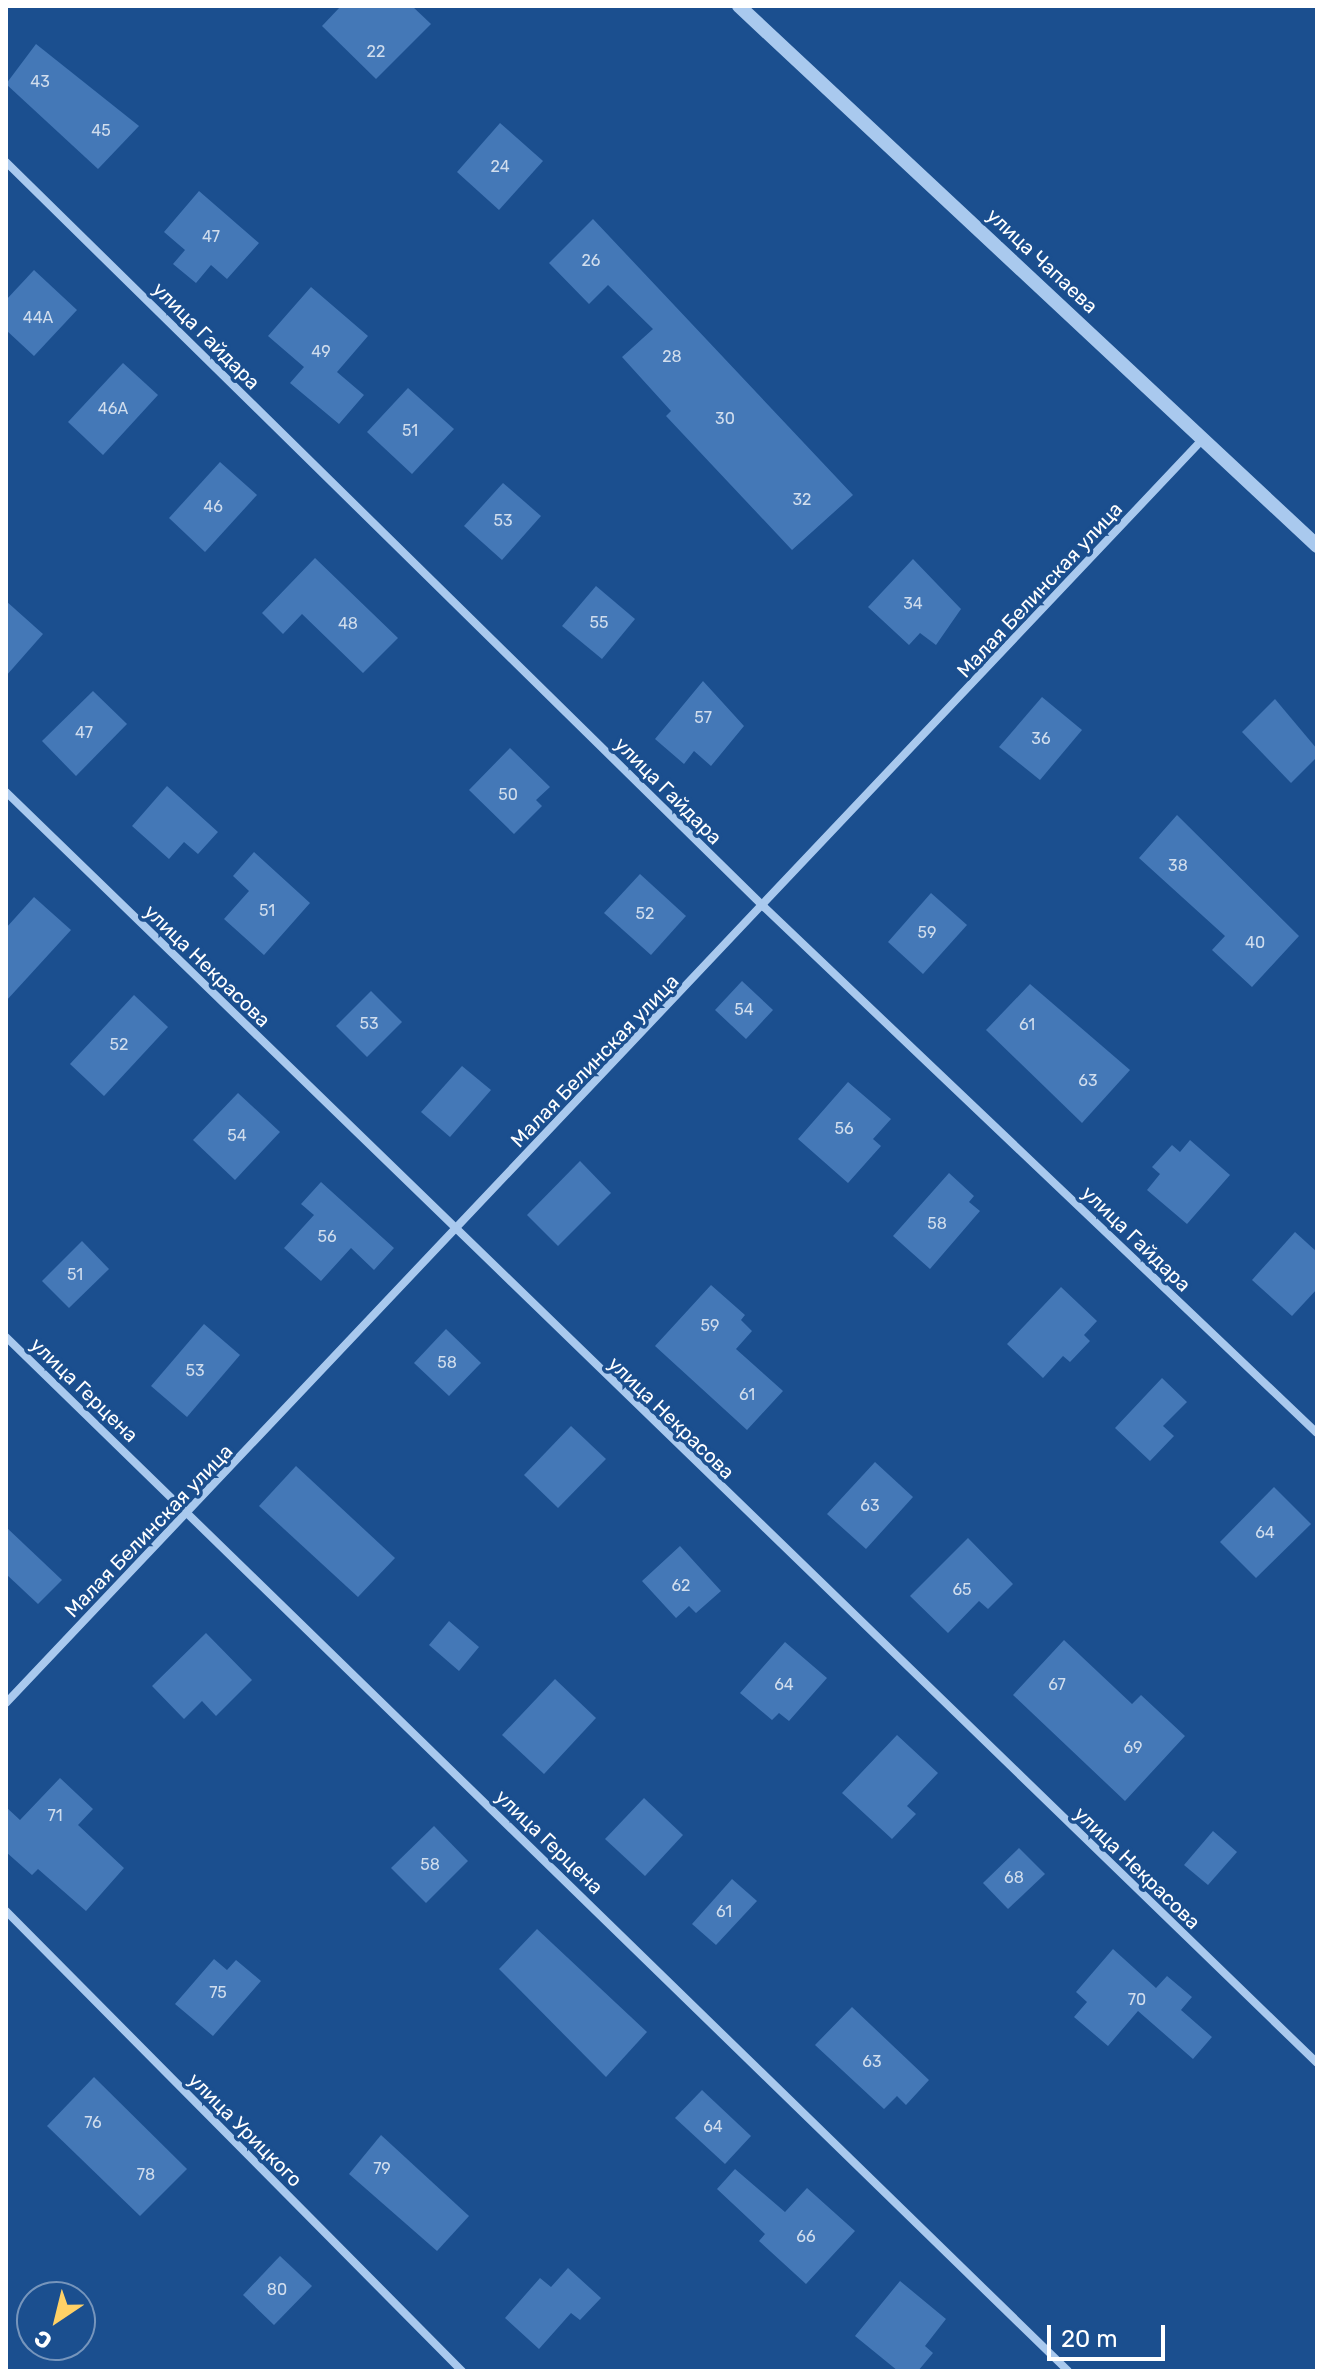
<!DOCTYPE html>
<html>
<head>
<meta charset="utf-8">
<style>
	body { margin:0 }
	#map { position:relative; width:1323px; height:2377px; overflow:hidden; background:#1b4f8f; font-family:Rubik,sans-serif }
	div>[style] { position:absolute }
	.building>* { inset:0; background:#4478b7 }
	.minor>* { height:8px; margin:-4px; padding:0 4px; transform-origin:4px; border-radius:4px; background:#a9c9ee }
	.tertiary>* { height:14px; margin:-7px; padding:0 7px; transform-origin:7px; border-radius:7px; background:#a9c9ee }
	span { translate:-50% -50%; white-space:nowrap; text-align:center; line-height:1.15; -webkit-text-stroke:7px #1b4f8f; paint-order:stroke }
	.number-label { font-size:16px; color:#d0dded }
	.number-label span { -webkit-text-stroke-width:0 }
	.street-label { font-size:20px; color:#fff }
	.frame { position:absolute; inset:0; border:8px solid #fff; pointer-events:none }
	.north { position:absolute; left:16px; top:2281px; width:80px; height:80px; box-sizing:border-box; background:#1b4f8f; border:2px solid #7695bc; border-radius:50%; rotate:215deg; font-size:22px; font-weight:700; line-height:32px; text-align:center; color:#fff }
	.north::after { content:''; display:block; margin:auto; width:28px; height:36px; background:#ffd166; clip-path:polygon(50% 0,100% 100%,50% 72%,0 100%) }
	.scale { position:absolute; left:1047px; top:2325px; width:118px; height:36px; box-sizing:border-box; border:4px solid #fff; border-top:0; padding-left:10px; font-size:24px; line-height:28px; white-space:nowrap; color:#fff; -webkit-text-stroke:6px #1b4f8f; paint-order:stroke }
</style>
</head>
<body>
<div id="map">
	<div class="building">
		<div style="clip-path:polygon(341px 6px,412px 6px,431px 24px,376px 79px,322px 26px)"></div>
		<div style="clip-path:polygon(36px 44px,139px 126px,98px 169px,6px 84px)"></div>
		<div style="clip-path:polygon(500px 123px,543px 161px,499px 210px,457px 172px)"></div>
		<div style="clip-path:polygon(199px 191px,259px 243px,227px 279px,211px 265px,196px 283px,173px 264px,185px 250px,164px 232px)"></div>
		<div style="clip-path:polygon(593px 219px,853px 495px,792px 550px,666px 416px,671px 411px,622px 357px,653px 329px,608px 285px,589px 304px,549px 263px)"></div>
		<div style="clip-path:polygon(34px 270px,77px 310px,34px 356px,6px 330px,6px 300px)"></div>
		<div style="clip-path:polygon(311px 287px,368px 336px,337px 372px,364px 395px,339px 424px,290px 383px,304px 367px,268px 336px)"></div>
		<div style="clip-path:polygon(123px 363px,158px 395px,103px 455px,68px 422px)"></div>
		<div style="clip-path:polygon(408px 388px,454px 429px,412px 474px,367px 432px)"></div>
		<div style="clip-path:polygon(220px 462px,257px 495px,205px 552px,169px 518px)"></div>
		<div style="clip-path:polygon(503px 483px,541px 516px,502px 560px,464px 526px)"></div>
		<div style="clip-path:polygon(315px 558px,398px 638px,363px 673px,302px 614px,283px 634px,262px 613px)"></div>
		<div style="clip-path:polygon(913px 559px,961px 609px,936px 645px,920px 633px,909px 645px,868px 607px)"></div>
		<div style="clip-path:polygon(596px 586px,635px 619px,602px 659px,562px 626px)"></div>
		<div style="clip-path:polygon(6px 601px,43px 634px,6px 676px)"></div>
		<div style="clip-path:polygon(703px 681px,744px 726px,711px 766px,694px 751px,684px 764px,655px 739px)"></div>
		<div style="clip-path:polygon(93px 691px,127px 724px,76px 776px,42px 741px)"></div>
		<div style="clip-path:polygon(1042px 697px,1082px 730px,1040px 780px,999px 747px)"></div>
		<div style="clip-path:polygon(1275px 699px,1317px 749px,1317px 757px,1291px 783px,1242px 732px)"></div>
		<div style="clip-path:polygon(510px 748px,550px 787px,536px 800px,542px 806px,514px 834px,469px 790px)"></div>
		<div style="clip-path:polygon(167px 786px,218px 832px,198px 854px,184px 842px,169px 859px,132px 826px)"></div>
		<div style="clip-path:polygon(1177px 815px,1299px 936px,1252px 987px,1212px 950px,1225px 936px,1139px 858px)"></div>
		<div style="clip-path:polygon(254px 852px,310px 903px,264px 955px,224px 919px,249px 891px,233px 876px)"></div>
		<div style="clip-path:polygon(640px 874px,686px 916px,651px 955px,604px 913px)"></div>
		<div style="clip-path:polygon(931px 893px,967px 925px,923px 974px,888px 942px)"></div>
		<div style="clip-path:polygon(34px 897px,71px 930px,6px 1001px,6px 928px)"></div>
		<div style="clip-path:polygon(742px 981px,773px 1010px,746px 1039px,715px 1010px)"></div>
		<div style="clip-path:polygon(1030px 984px,1130px 1070px,1082px 1123px,986px 1030px)"></div>
		<div style="clip-path:polygon(371px 991px,402px 1022px,367px 1057px,336px 1026px)"></div>
		<div style="clip-path:polygon(134px 995px,168px 1027px,104px 1096px,70px 1064px)"></div>
		<div style="clip-path:polygon(462px 1066px,491px 1090px,450px 1137px,421px 1112px)"></div>
		<div style="clip-path:polygon(848px 1082px,891px 1119px,873px 1139px,881px 1146px,848px 1183px,798px 1139px)"></div>
		<div style="clip-path:polygon(238px 1093px,280px 1132px,235px 1180px,193px 1140px)"></div>
		<div style="clip-path:polygon(1190px 1140px,1230px 1175px,1187px 1224px,1147px 1190px,1160px 1174px,1152px 1167px,1172px 1145px,1180px 1152px)"></div>
		<div style="clip-path:polygon(580px 1161px,611px 1193px,558px 1246px,527px 1215px)"></div>
		<div style="clip-path:polygon(949px 1173px,974px 1196px,969px 1202px,980px 1211px,930px 1269px,893px 1236px)"></div>
		<div style="clip-path:polygon(321px 1182px,394px 1248px,374px 1270px,351px 1248px,321px 1281px,284px 1248px,314px 1215px,301px 1204px)"></div>
		<div style="clip-path:polygon(1295px 1232px,1317px 1252px,1317px 1289px,1292px 1316px,1252px 1280px)"></div>
		<div style="clip-path:polygon(82px 1241px,109px 1269px,69px 1308px,42px 1281px)"></div>
		<div style="clip-path:polygon(711px 1285px,745px 1315px,741px 1320px,752px 1331px,736px 1349px,783px 1391px,747px 1430px,655px 1346px)"></div>
		<div style="clip-path:polygon(1061px 1287px,1097px 1321px,1084px 1335px,1090px 1341px,1070px 1362px,1063px 1356px,1043px 1378px,1007px 1344px)"></div>
		<div style="clip-path:polygon(204px 1324px,240px 1355px,187px 1417px,151px 1386px)"></div>
		<div style="clip-path:polygon(446px 1329px,481px 1363px,449px 1396px,414px 1363px)"></div>
		<div style="clip-path:polygon(1162px 1378px,1187px 1402px,1163px 1426px,1174px 1436px,1150px 1461px,1115px 1428px)"></div>
		<div style="clip-path:polygon(571px 1426px,606px 1459px,558px 1508px,524px 1475px)"></div>
		<div style="clip-path:polygon(875px 1462px,913px 1497px,866px 1549px,827px 1514px)"></div>
		<div style="clip-path:polygon(296px 1466px,395px 1558px,358px 1597px,259px 1506px)"></div>
		<div style="clip-path:polygon(1274px 1487px,1311px 1524px,1256px 1578px,1220px 1542px)"></div>
		<div style="clip-path:polygon(6px 1527px,62px 1580px,38px 1604px,6px 1574px)"></div>
		<div style="clip-path:polygon(968px 1538px,1013px 1584px,988px 1609px,979px 1601px,948px 1633px,910px 1596px)"></div>
		<div style="clip-path:polygon(680px 1546px,721px 1591px,696px 1613px,689px 1606px,676px 1618px,642px 1581px)"></div>
		<div style="clip-path:polygon(449px 1621px,479px 1647px,459px 1671px,429px 1645px)"></div>
		<div style="clip-path:polygon(206px 1633px,252px 1680px,216px 1716px,202px 1701px,184px 1719px,152px 1686px)"></div>
		<div style="clip-path:polygon(1064px 1640px,1132px 1704px,1141px 1695px,1185px 1736px,1125px 1801px,1013px 1695px)"></div>
		<div style="clip-path:polygon(785px 1642px,827px 1678px,789px 1721px,779px 1713px,772px 1720px,740px 1693px)"></div>
		<div style="clip-path:polygon(555px 1679px,596px 1718px,544px 1774px,502px 1735px)"></div>
		<div style="clip-path:polygon(897px 1735px,938px 1773px,907px 1806px,916px 1814px,892px 1839px,842px 1793px)"></div>
		<div style="clip-path:polygon(60px 1778px,93px 1809px,78px 1825px,124px 1868px,86px 1911px,38px 1869px,32px 1875px,6px 1852px,6px 1807px,20px 1820px)"></div>
		<div style="clip-path:polygon(644px 1798px,683px 1835px,645px 1876px,605px 1839px)"></div>
		<div style="clip-path:polygon(434px 1826px,468px 1861px,426px 1903px,391px 1868px)"></div>
		<div style="clip-path:polygon(1213px 1831px,1237px 1852px,1208px 1885px,1184px 1865px)"></div>
		<div style="clip-path:polygon(1019px 1848px,1045px 1874px,1008px 1909px,983px 1883px)"></div>
		<div style="clip-path:polygon(732px 1879px,757px 1901px,716px 1945px,692px 1924px)"></div>
		<div style="clip-path:polygon(537px 1929px,647px 2032px,606px 2077px,499px 1969px)"></div>
		<div style="clip-path:polygon(1113px 1949px,1156px 1988px,1167px 1976px,1192px 1997px,1181px 2010px,1212px 2037px,1193px 2059px,1138px 2011px,1108px 2046px,1074px 2017px,1087px 2002px,1076px 1992px)"></div>
		<div style="clip-path:polygon(214px 1959px,227px 1970px,236px 1960px,261px 1981px,213px 2036px,175px 2004px)"></div>
		<div style="clip-path:polygon(852px 2007px,929px 2080px,906px 2105px,897px 2096px,884px 2109px,815px 2045px)"></div>
		<div style="clip-path:polygon(94px 2077px,187px 2169px,140px 2216px,47px 2126px)"></div>
		<div style="clip-path:polygon(702px 2090px,751px 2136px,725px 2164px,675px 2118px)"></div>
		<div style="clip-path:polygon(381px 2135px,469px 2216px,437px 2251px,349px 2174px)"></div>
		<div style="clip-path:polygon(735px 2169px,785px 2212px,807px 2188px,855px 2231px,806px 2284px,759px 2241px,765px 2234px,717px 2189px)"></div>
		<div style="clip-path:polygon(280px 2256px,312px 2286px,274px 2325px,243px 2295px)"></div>
		<div style="clip-path:polygon(568px 2268px,601px 2298px,580px 2320px,571px 2313px,539px 2349px,505px 2318px,540px 2278px,551px 2287px)"></div>
		<div style="clip-path:polygon(900px 2281px,946px 2319px,925px 2346px,933px 2353px,918px 2371px,898px 2371px,855px 2336px)"></div>
	</div>
	<div class="minor">
		<div style="left:6px;top:162px;width:1063px;rotate:44.5deg"></div>
		<div style="left:764px;top:907px;width:763px;rotate:43.57deg"></div>
		<div style="left:6px;top:792px;width:1826px;rotate:44.11deg"></div>
		<div style="left:6px;top:1337px;width:1482px;rotate:44.23deg"></div>
		<div style="left:6px;top:1703px;width:1741px;rotate:-46.56deg"></div>
		<div style="left:6px;top:1911px;width:648px;rotate:45.25deg"></div>
	</div>
	<div class="tertiary">
		<div style="left:739px;top:6px;width:791px;rotate:43.05deg"></div>
	</div>
	<div class="number-label">
		<span style="left:376px;top:52px">22</span>
		<span style="left:40px;top:82px">43</span>
		<span style="left:101px;top:131px">45</span>
		<span style="left:500px;top:167px">24</span>
		<span style="left:211px;top:237px">47</span>
		<span style="left:591px;top:261px">26</span>
		<span style="left:38px;top:318px">44А</span>
		<span style="left:321px;top:352px">49</span>
		<span style="left:672px;top:357px">28</span>
		<span style="left:113px;top:409px">46А</span>
		<span style="left:725px;top:419px">30</span>
		<span style="left:410px;top:431px">51</span>
		<span style="left:802px;top:500px">32</span>
		<span style="left:213px;top:507px">46</span>
		<span style="left:503px;top:521px">53</span>
		<span style="left:913px;top:604px">34</span>
		<span style="left:599px;top:623px">55</span>
		<span style="left:348px;top:624px">48</span>
		<span style="left:703px;top:718px">57</span>
		<span style="left:84px;top:733px">47</span>
		<span style="left:1041px;top:739px">36</span>
		<span style="left:508px;top:795px">50</span>
		<span style="left:1178px;top:866px">38</span>
		<span style="left:267px;top:911px">51</span>
		<span style="left:645px;top:914px">52</span>
		<span style="left:927px;top:933px">59</span>
		<span style="left:1255px;top:943px">40</span>
		<span style="left:744px;top:1010px">54</span>
		<span style="left:369px;top:1024px">53</span>
		<span style="left:1027px;top:1025px">61</span>
		<span style="left:119px;top:1045px">52</span>
		<span style="left:1088px;top:1081px">63</span>
		<span style="left:844px;top:1129px">56</span>
		<span style="left:237px;top:1136px">54</span>
		<span style="left:937px;top:1224px">58</span>
		<span style="left:327px;top:1237px">56</span>
		<span style="left:75px;top:1275px">51</span>
		<span style="left:710px;top:1326px">59</span>
		<span style="left:447px;top:1363px">58</span>
		<span style="left:195px;top:1371px">53</span>
		<span style="left:747px;top:1395px">61</span>
		<span style="left:870px;top:1506px">63</span>
		<span style="left:1265px;top:1533px">64</span>
		<span style="left:681px;top:1586px">62</span>
		<span style="left:962px;top:1590px">65</span>
		<span style="left:784px;top:1685px">64</span>
		<span style="left:1057px;top:1685px">67</span>
		<span style="left:1133px;top:1748px">69</span>
		<span style="left:55px;top:1816px">71</span>
		<span style="left:430px;top:1865px">58</span>
		<span style="left:1014px;top:1878px">68</span>
		<span style="left:724px;top:1912px">61</span>
		<span style="left:218px;top:1993px">75</span>
		<span style="left:1137px;top:2000px">70</span>
		<span style="left:872px;top:2062px">63</span>
		<span style="left:93px;top:2123px">76</span>
		<span style="left:713px;top:2127px">64</span>
		<span style="left:382px;top:2169px">79</span>
		<span style="left:146px;top:2175px">78</span>
		<span style="left:806px;top:2237px">66</span>
		<span style="left:277px;top:2290px">80</span>
	</div>
	<div class="street-label">
		<span style="left:1042px;top:261px;rotate:43deg">улица Чапаева</span>
		<span style="left:206px;top:336px;rotate:45deg">улица Гайдара</span>
		<span style="left:1040px;top:590px;rotate:-47deg">Малая Белинская улица</span>
		<span style="left:668px;top:791px;rotate:45deg">улица Гайдара</span>
		<span style="left:207px;top:966px;rotate:44deg">улица Некрасова</span>
		<span style="left:595px;top:1061px;rotate:-46deg">Малая Белинская улица</span>
		<span style="left:1136px;top:1239px;rotate:44deg">улица Гайдара</span>
		<span style="left:84px;top:1390px;rotate:44deg">улица Герцена</span>
		<span style="left:671px;top:1418px;rotate:44deg">улица Некрасова</span>
		<span style="left:149px;top:1531px;rotate:-46deg">Малая Белинская улица</span>
		<span style="left:549px;top:1842px;rotate:44deg">улица Герцена</span>
		<span style="left:1137px;top:1868px;rotate:44deg">улица Некрасова</span>
		<span style="left:245px;top:2130px;rotate:45deg">улица Урицкого</span>
	</div>
	<div class="frame"></div>
	<div class="north">С</div>
	<div class="scale">20 m</div>
</div>
</body>
</html>
